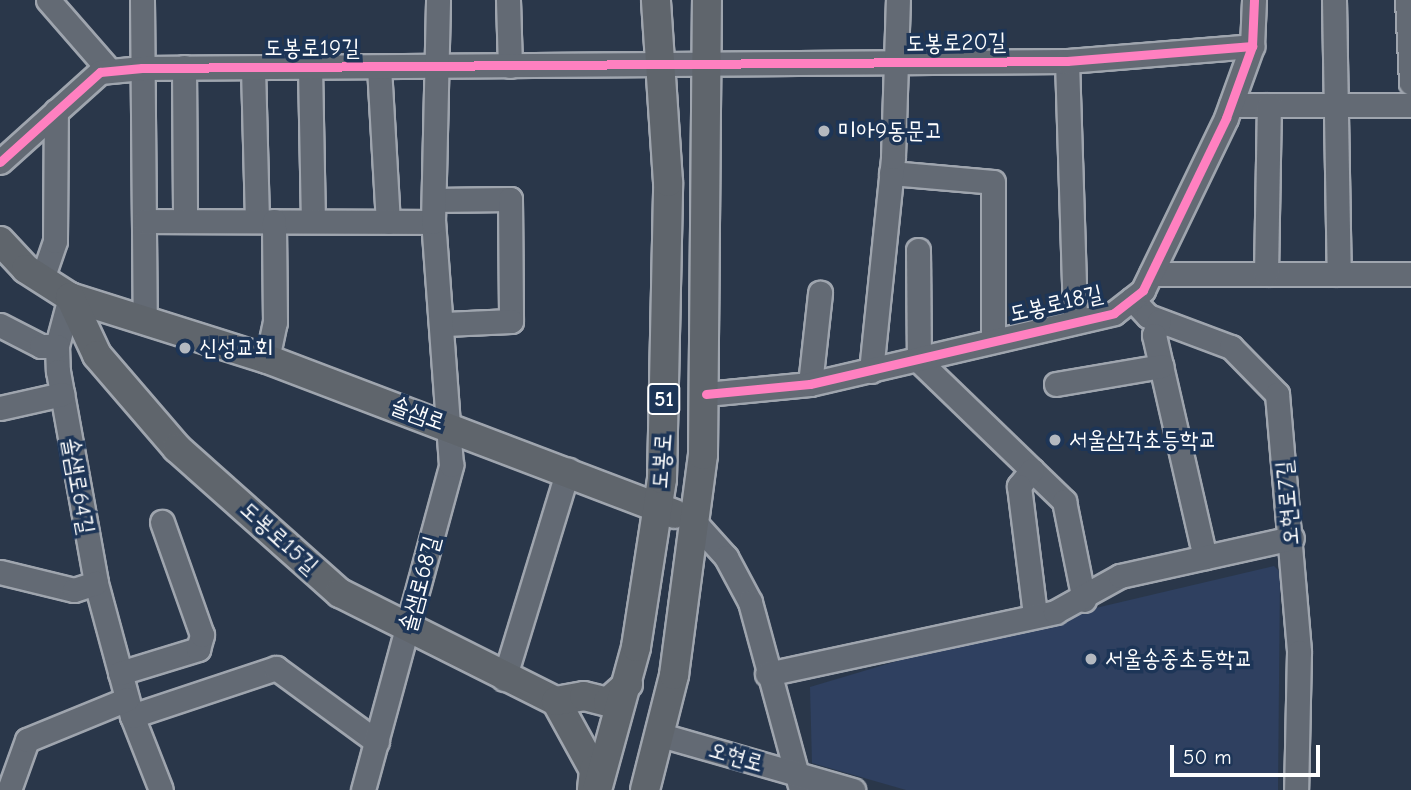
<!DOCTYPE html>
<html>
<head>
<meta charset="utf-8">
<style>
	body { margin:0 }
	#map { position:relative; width:1411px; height:790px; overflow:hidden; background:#2a374a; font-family:"Comic Neue","Poor Story",sans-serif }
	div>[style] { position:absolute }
	.built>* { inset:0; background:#2f4060 }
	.roads { filter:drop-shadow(2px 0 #9fa5ae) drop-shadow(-2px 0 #9fa5ae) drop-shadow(0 2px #9fa5ae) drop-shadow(0 -2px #9fa5ae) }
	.minor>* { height:23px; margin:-11.5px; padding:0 11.5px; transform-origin:11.5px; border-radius:11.5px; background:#636a74 }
	.major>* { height:28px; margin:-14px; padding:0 14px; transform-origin:14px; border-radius:14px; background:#5f656c }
	.cycleway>* { height:9px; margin:-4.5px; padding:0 4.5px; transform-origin:4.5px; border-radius:4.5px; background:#ff80c0 }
	.dots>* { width:19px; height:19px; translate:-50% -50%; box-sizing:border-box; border:4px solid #1d3557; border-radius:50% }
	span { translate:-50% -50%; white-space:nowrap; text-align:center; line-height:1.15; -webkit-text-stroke:7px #1d3557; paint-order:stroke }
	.shield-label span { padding:2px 5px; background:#1d3557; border:2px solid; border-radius:5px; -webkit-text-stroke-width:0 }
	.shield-label { font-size:21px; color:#fff; font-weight:700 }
	.street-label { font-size:23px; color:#fff }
	.poi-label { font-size:23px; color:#fff }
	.left { translate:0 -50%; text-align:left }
	.scale { position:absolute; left:1170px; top:745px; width:150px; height:32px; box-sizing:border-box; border:4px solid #fff; border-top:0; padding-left:9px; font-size:21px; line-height:24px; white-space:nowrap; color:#fff; -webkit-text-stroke:5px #1d3557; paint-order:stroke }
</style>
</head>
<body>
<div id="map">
	<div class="built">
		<div style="clip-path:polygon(1274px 566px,1280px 572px,1278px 790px,906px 790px,812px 763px,810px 687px,998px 631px)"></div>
	</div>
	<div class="roads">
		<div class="minor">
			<div style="left:48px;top:0;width:94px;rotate:48.9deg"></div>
			<div style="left:142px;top:0;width:318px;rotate:89.5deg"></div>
			<div style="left:508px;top:0;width:66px;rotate:88.3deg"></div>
			<div style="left:1334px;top:0;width:274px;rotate:89deg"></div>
			<div style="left:1407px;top:0;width:83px;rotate:87.2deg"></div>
			<div style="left:1067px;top:61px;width:260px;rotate:88.2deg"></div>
			<div style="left:184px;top:67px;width:154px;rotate:89.6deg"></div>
			<div style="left:310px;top:67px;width:154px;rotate:88.9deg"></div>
			<div style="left:379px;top:67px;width:155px;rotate:86.7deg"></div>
			<div style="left:253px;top:68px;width:153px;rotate:88.5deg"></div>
			<div style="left:1231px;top:105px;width:180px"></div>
			<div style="left:0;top:162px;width:135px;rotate:-42deg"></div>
			<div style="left:100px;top:72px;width:42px;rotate:-5.4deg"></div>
			<div style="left:142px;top:68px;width:925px;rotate:-0.43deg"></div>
			<div style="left:1067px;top:61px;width:186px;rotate:-4.6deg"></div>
			<div style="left:891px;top:173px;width:102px;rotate:5deg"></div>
			<div style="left:993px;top:182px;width:156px;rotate:90deg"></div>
			<div style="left:434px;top:200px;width:76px;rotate:-0.8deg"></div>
			<div style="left:510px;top:199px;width:122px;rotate:89.5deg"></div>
			<div style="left:511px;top:321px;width:66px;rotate:177.4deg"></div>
			<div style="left:145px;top:221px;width:288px;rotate:0.2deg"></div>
			<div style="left:918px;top:250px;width:111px;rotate:89.5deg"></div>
			<div style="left:919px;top:361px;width:202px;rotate:44deg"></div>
			<div style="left:1064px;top:501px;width:101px;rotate:78.6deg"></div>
			<div style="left:1151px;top:274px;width:260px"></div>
			<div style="left:1266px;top:274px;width:169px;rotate:-89deg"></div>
			<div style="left:42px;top:279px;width:40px;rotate:-71.1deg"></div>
			<div style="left:55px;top:241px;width:130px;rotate:-89.6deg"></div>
			<div style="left:70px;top:297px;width:51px;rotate:104.9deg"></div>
			<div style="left:57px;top:346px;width:25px;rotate:88deg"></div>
			<div style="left:58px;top:371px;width:215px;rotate:79.8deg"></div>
			<div style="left:96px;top:583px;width:138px;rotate:74.9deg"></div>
			<div style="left:132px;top:716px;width:79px;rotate:68.6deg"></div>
			<div style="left:1132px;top:299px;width:23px;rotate:47deg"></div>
			<div style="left:1148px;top:316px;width:89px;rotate:20.5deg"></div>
			<div style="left:1231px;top:347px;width:66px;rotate:45.6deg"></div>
			<div style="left:1277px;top:394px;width:259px;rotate:85.1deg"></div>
			<div style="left:1299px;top:652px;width:138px;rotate:91.2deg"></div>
			<div style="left:1159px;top:321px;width:15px;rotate:110deg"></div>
			<div style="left:1154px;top:335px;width:228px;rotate:77.1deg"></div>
			<div style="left:0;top:325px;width:46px;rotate:27.1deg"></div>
			<div style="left:41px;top:346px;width:16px"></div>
			<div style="left:267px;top:359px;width:38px;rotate:-78deg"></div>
			<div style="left:275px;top:322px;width:101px;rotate:-90.6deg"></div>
			<div style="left:871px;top:371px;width:215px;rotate:-84.1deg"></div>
			<div style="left:893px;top:157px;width:157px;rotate:-88.2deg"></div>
			<div style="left:810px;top:384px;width:92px;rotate:-83.7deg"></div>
			<div style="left:1056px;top:384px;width:107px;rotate:-9.7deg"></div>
			<div style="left:706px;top:394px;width:104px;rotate:-5.5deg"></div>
			<div style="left:810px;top:384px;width:312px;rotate:-13.1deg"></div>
			<div style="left:1114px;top:313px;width:37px;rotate:-38deg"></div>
			<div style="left:1143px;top:290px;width:191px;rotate:-64.2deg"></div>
			<div style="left:1226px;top:118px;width:77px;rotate:-70.1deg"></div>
			<div style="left:1252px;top:46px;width:46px;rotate:-87.5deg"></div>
			<div style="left:0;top:408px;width:64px;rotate:-12.7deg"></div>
			<div style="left:1032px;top:470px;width:21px;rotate:129deg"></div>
			<div style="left:1019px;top:486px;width:129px;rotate:82.9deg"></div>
			<div style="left:698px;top:526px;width:42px;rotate:47.9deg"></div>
			<div style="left:726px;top:557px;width:51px;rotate:61.9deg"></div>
			<div style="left:750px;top:602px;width:195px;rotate:74.8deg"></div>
			<div style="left:0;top:572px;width:76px;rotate:13.7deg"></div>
			<div style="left:74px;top:590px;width:23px;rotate:-18deg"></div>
			<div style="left:120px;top:673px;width:82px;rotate:-17.1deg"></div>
			<div style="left:198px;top:649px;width:15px;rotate:-74deg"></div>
			<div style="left:202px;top:635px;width:120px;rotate:-109.5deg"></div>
			<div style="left:767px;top:674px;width:295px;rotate:-12.1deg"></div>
			<div style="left:1055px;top:612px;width:74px;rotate:-29deg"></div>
			<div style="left:1120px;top:576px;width:176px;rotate:-12.5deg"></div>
			<div style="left:504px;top:679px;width:219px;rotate:-73deg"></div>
			<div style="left:132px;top:716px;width:152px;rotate:-18.4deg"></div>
			<div style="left:276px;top:668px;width:125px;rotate:36.2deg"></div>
			<div style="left:661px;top:735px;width:200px;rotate:16deg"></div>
			<div style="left:9px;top:790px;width:53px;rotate:-70.2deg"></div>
			<div style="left:27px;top:740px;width:108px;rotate:-22.3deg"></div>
			<div style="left:363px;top:790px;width:337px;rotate:-74.8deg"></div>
			<div style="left:451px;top:465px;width:244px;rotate:-94.2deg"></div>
			<div style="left:433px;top:222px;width:222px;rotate:-88.7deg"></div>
		</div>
		<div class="major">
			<div style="left:0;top:241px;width:38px;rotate:47deg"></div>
			<div style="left:26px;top:269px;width:52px;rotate:32.5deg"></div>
			<div style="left:70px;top:297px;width:207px;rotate:17.5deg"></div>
			<div style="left:267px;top:359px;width:436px;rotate:20.8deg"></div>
			<div style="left:70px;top:297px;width:64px;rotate:65deg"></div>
			<div style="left:97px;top:355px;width:123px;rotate:49.3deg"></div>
			<div style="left:177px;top:448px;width:218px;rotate:41.7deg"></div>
			<div style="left:340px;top:593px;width:241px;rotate:26.6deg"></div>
			<div style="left:556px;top:701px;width:79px;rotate:61.2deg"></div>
			<div style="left:594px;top:770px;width:20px;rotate:96deg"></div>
			<div style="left:556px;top:701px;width:28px;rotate:-10deg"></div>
			<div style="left:584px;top:696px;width:25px;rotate:14deg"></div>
			<div style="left:608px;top:702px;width:27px;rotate:-42deg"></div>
			<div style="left:597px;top:790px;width:148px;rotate:-74.7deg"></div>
			<div style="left:636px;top:647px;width:170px;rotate:-81.2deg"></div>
			<div style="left:662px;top:479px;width:297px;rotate:-88.8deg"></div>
			<div style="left:668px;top:182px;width:182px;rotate:-93.8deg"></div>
			<div style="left:645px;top:790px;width:119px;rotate:-75.8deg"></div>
			<div style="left:674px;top:675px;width:222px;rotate:-82.5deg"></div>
			<div style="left:703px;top:455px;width:455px;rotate:-89.5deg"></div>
		</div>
	</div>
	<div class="cycleway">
		<div style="left:0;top:162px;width:135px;rotate:-42deg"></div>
		<div style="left:100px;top:72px;width:42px;rotate:-5.4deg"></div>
		<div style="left:142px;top:68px;width:925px;rotate:-0.43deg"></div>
		<div style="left:1067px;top:61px;width:186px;rotate:-4.6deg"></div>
		<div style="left:706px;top:394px;width:104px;rotate:-5.5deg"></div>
		<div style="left:810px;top:384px;width:312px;rotate:-13.1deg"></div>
		<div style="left:1114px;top:313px;width:37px;rotate:-38deg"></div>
		<div style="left:1143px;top:290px;width:191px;rotate:-64.2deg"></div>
		<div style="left:1226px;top:118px;width:77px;rotate:-70.1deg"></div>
		<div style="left:1252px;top:46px;width:46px;rotate:-87.5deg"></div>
	</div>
	<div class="dots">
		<div style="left:824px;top:131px;background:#b4b9c0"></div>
		<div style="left:185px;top:348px;background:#b4b9c0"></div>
		<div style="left:1055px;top:440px;background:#b4b9c0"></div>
		<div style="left:1091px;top:659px;background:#b4b9c0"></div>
	</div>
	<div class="shield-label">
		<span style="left:664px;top:399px">51</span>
	</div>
	<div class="street-label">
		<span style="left:956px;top:43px;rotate:-1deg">도봉로20길</span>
		<span style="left:312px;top:48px">도봉로19길</span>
		<span style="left:1056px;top:304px;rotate:-13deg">도봉로18길</span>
		<span style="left:418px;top:414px;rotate:20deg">솔샘로</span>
		<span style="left:662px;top:461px;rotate:-86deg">도봉로</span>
		<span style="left:78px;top:486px;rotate:80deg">솔샘로64길</span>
		<span style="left:1288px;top:503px;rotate:-95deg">오현로7길</span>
		<span style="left:279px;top:538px;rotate:42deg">도봉로15길</span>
		<span style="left:420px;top:584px;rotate:-75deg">솔샘로68길</span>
		<span style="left:736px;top:757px;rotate:16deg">오현로</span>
	</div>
	<div class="poi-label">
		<span class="left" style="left:838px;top:131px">미아9동문고</span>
		<span class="left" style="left:199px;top:348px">신성교회</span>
		<span class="left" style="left:1069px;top:440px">서울삼각초등학교</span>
		<span class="left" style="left:1105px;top:659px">서울송중초등학교</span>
	</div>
	<div class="scale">50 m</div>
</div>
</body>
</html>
